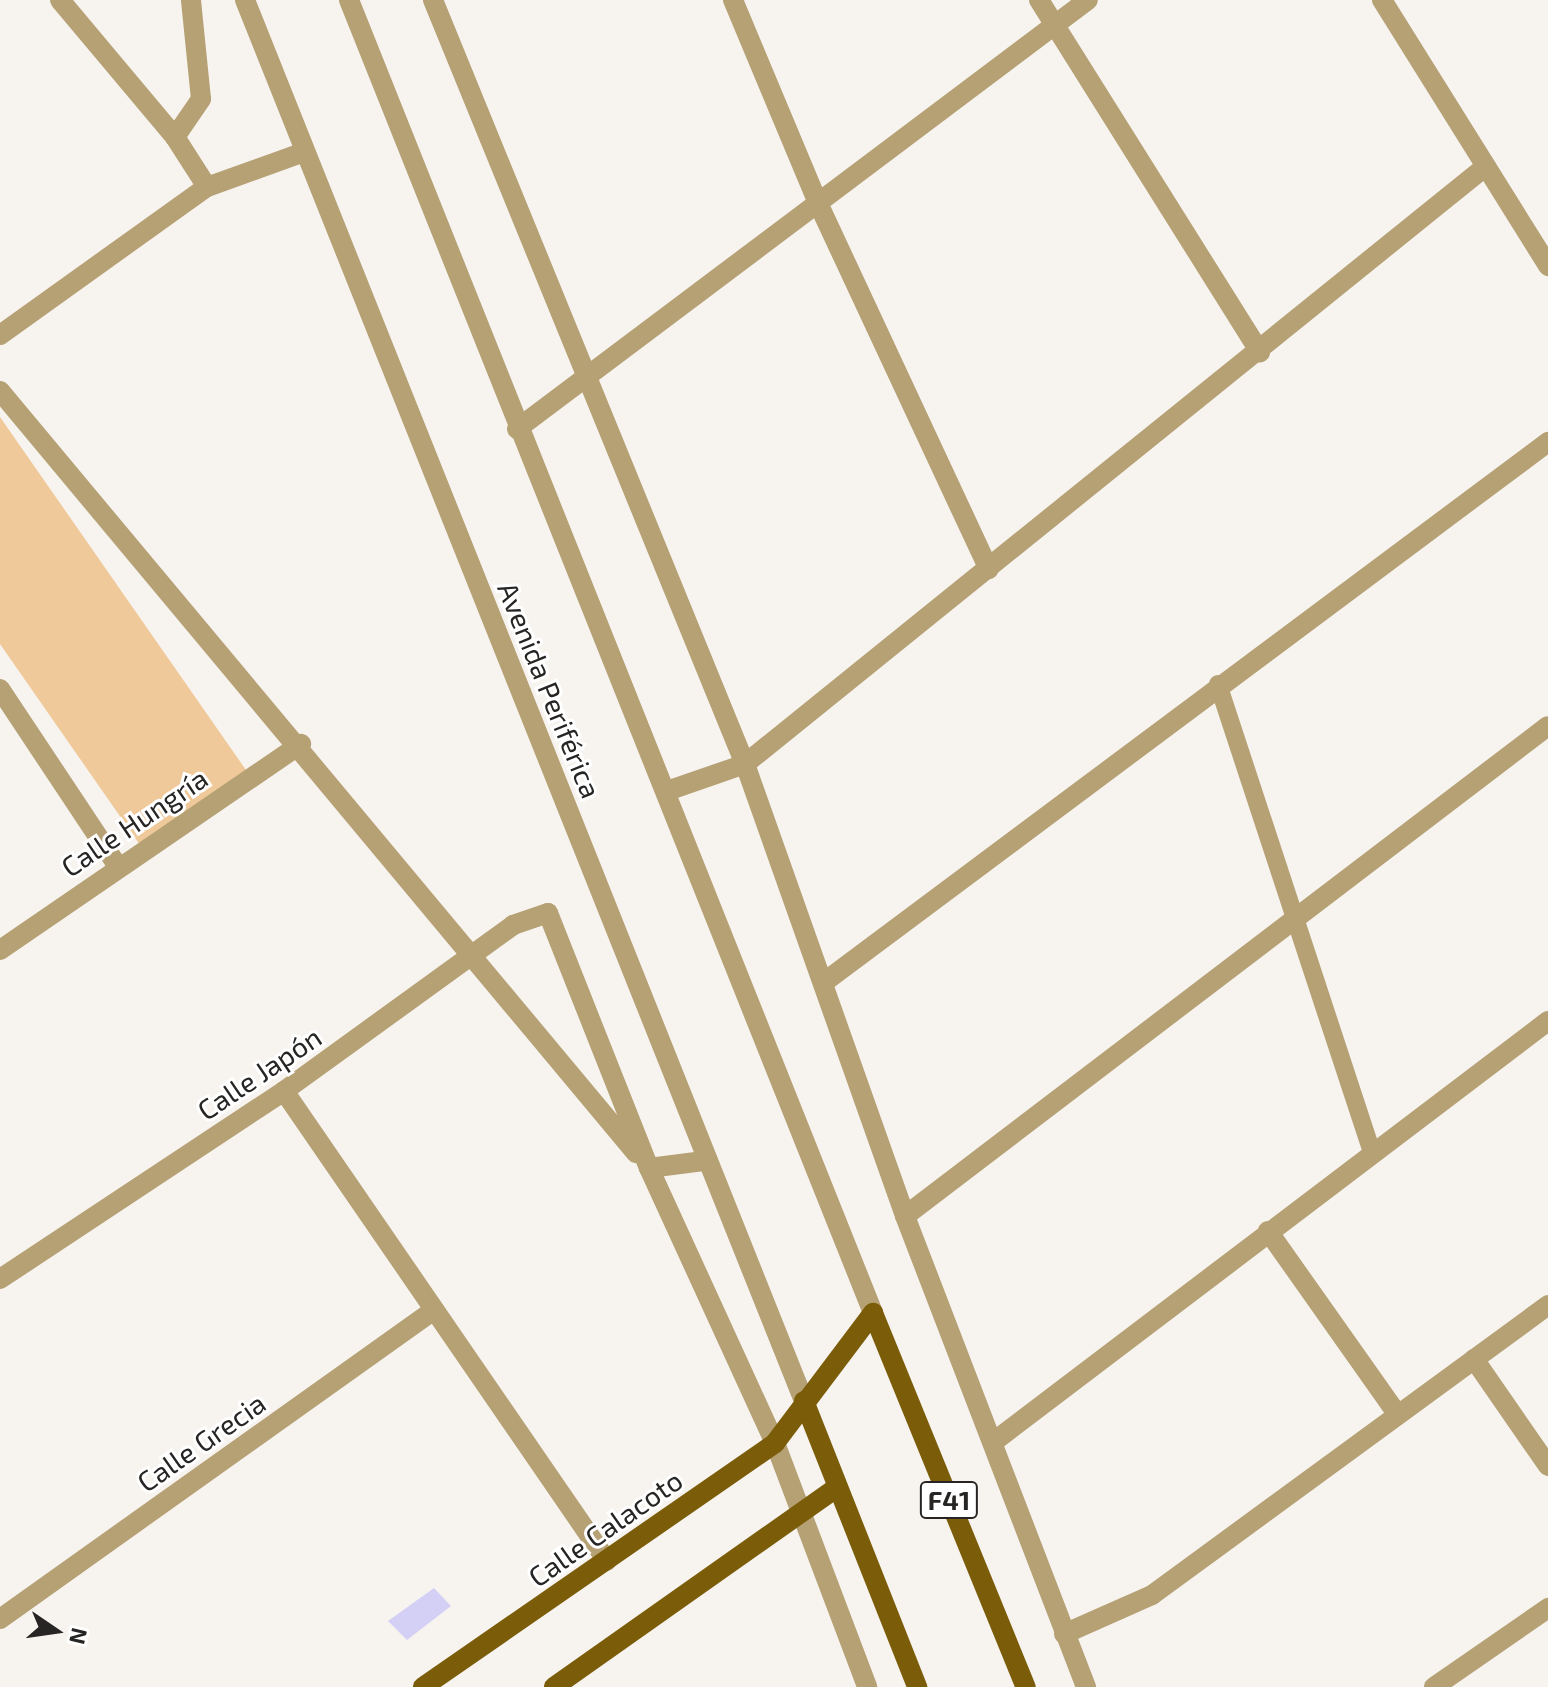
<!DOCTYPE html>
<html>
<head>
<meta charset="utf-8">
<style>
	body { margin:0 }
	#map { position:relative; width:1548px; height:1687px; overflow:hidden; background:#f7f3ef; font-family:"Exo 2",sans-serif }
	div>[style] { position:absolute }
	.green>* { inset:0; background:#f0c99a }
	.building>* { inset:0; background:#d4d0f5 }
	.service>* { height:18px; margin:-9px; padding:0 9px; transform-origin:9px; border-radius:9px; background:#b6a175 }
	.minor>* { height:20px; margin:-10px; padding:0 10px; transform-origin:10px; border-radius:10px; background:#b6a175 }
	.tertiary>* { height:20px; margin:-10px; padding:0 10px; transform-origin:10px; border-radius:10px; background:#b6a175 }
	.primary>* { height:20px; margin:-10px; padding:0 10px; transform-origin:10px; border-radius:10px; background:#7b5c09 }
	span { translate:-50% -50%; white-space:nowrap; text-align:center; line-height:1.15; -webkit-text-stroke:6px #fff; paint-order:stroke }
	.shield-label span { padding:2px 6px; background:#fff; border:2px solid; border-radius:6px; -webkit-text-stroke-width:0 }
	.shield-label { font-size:26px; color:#262524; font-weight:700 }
	.street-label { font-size:28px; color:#262524 }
	.north { position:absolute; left:16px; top:1591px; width:80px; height:80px; -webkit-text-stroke:6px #fff; paint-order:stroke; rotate:103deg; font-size:22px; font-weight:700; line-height:32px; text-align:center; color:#262524 }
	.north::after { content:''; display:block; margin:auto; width:28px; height:36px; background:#262524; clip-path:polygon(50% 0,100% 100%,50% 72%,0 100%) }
</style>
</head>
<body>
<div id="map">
	<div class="green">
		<div style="clip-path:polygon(0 417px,246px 770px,140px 845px,0 644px)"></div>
	</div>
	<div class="building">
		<div style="clip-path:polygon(434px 1588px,451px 1606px,407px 1640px,388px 1621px)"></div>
	</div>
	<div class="service">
		<div style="left:1218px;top:684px;width:494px;rotate:71.8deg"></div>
	</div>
	<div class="minor">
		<div style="left:60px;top:0;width:179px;rotate:50deg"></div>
		<div style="left:175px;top:137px;width:59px;rotate:57.4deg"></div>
		<div style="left:433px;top:0;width:825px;rotate:67.79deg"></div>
		<div style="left:745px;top:764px;width:479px;rotate:70.5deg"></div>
		<div style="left:905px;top:1216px;width:505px;rotate:68.98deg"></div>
		<div style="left:733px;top:0;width:220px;rotate:67.3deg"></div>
		<div style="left:818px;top:203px;width:404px;rotate:65deg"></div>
		<div style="left:1039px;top:0;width:416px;rotate:57.9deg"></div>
		<div style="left:1382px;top:0;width:314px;rotate:58deg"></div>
		<div style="left:175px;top:137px;width:46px;rotate:-55.6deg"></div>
		<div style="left:201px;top:99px;width:100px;rotate:-95.8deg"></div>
		<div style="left:0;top:335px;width:254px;rotate:-35.6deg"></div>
		<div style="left:207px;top:187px;width:103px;rotate:-19.8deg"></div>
		<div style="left:0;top:391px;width:993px;rotate:50.15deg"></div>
		<div style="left:517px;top:429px;width:714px;rotate:-36.92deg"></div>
		<div style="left:0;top:689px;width:211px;rotate:56.4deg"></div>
		<div style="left:667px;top:791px;width:83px;rotate:-19.1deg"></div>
		<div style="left:745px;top:764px;width:952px;rotate:-38.9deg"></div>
		<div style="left:0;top:950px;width:365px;rotate:-34.4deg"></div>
		<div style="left:823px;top:983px;width:905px;rotate:-36.73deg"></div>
		<div style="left:284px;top:1091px;width:570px;rotate:55.5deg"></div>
		<div style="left:649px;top:1168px;width:55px;rotate:-7.3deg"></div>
		<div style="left:905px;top:1216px;width:808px;rotate:-37.31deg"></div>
		<div style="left:1268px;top:1231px;width:225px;rotate:54.8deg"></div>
		<div style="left:0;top:1279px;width:341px;rotate:-33.5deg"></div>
		<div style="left:284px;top:1091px;width:283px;rotate:-35.9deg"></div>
		<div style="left:513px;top:925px;width:37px;rotate:-19deg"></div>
		<div style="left:548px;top:913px;width:274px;rotate:68.4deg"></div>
		<div style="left:649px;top:1168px;width:302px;rotate:65.4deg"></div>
		<div style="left:775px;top:1443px;width:261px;rotate:69.3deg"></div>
		<div style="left:1474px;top:1359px;width:130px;rotate:55.3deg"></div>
		<div style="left:996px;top:1440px;width:693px;rotate:-37.2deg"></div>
		<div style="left:0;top:1619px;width:533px;rotate:-35.45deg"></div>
		<div style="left:1064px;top:1634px;width:96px;rotate:-23.9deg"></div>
		<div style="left:1152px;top:1595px;width:491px;rotate:-36.2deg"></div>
		<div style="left:1434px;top:1687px;width:139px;rotate:-34.7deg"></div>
	</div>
	<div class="tertiary">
		<div style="left:245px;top:0;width:1508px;rotate:68.25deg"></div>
		<div style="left:349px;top:0;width:1414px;rotate:68.24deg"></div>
	</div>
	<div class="primary">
		<div style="left:804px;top:1401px;width:308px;rotate:68.4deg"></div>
		<div style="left:423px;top:1687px;width:428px;rotate:-34.7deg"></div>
		<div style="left:775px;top:1443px;width:163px;rotate:-53deg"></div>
		<div style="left:873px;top:1313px;width:404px;rotate:67.8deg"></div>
		<div style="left:554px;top:1687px;width:347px;rotate:-35.2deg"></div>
	</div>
	<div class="shield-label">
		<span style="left:949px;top:1500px">F41</span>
	</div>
	<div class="street-label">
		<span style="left:550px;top:690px;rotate:68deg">Avenida Periférica</span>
		<span style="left:134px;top:822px;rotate:-34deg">Calle Hungría</span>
		<span style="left:259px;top:1073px;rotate:-34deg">Calle Japón</span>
		<span style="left:201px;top:1442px;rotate:-35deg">Calle Grecia</span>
		<span style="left:605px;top:1528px;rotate:-35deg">Calle Calacoto</span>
	</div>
	<div class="north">N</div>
</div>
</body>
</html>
